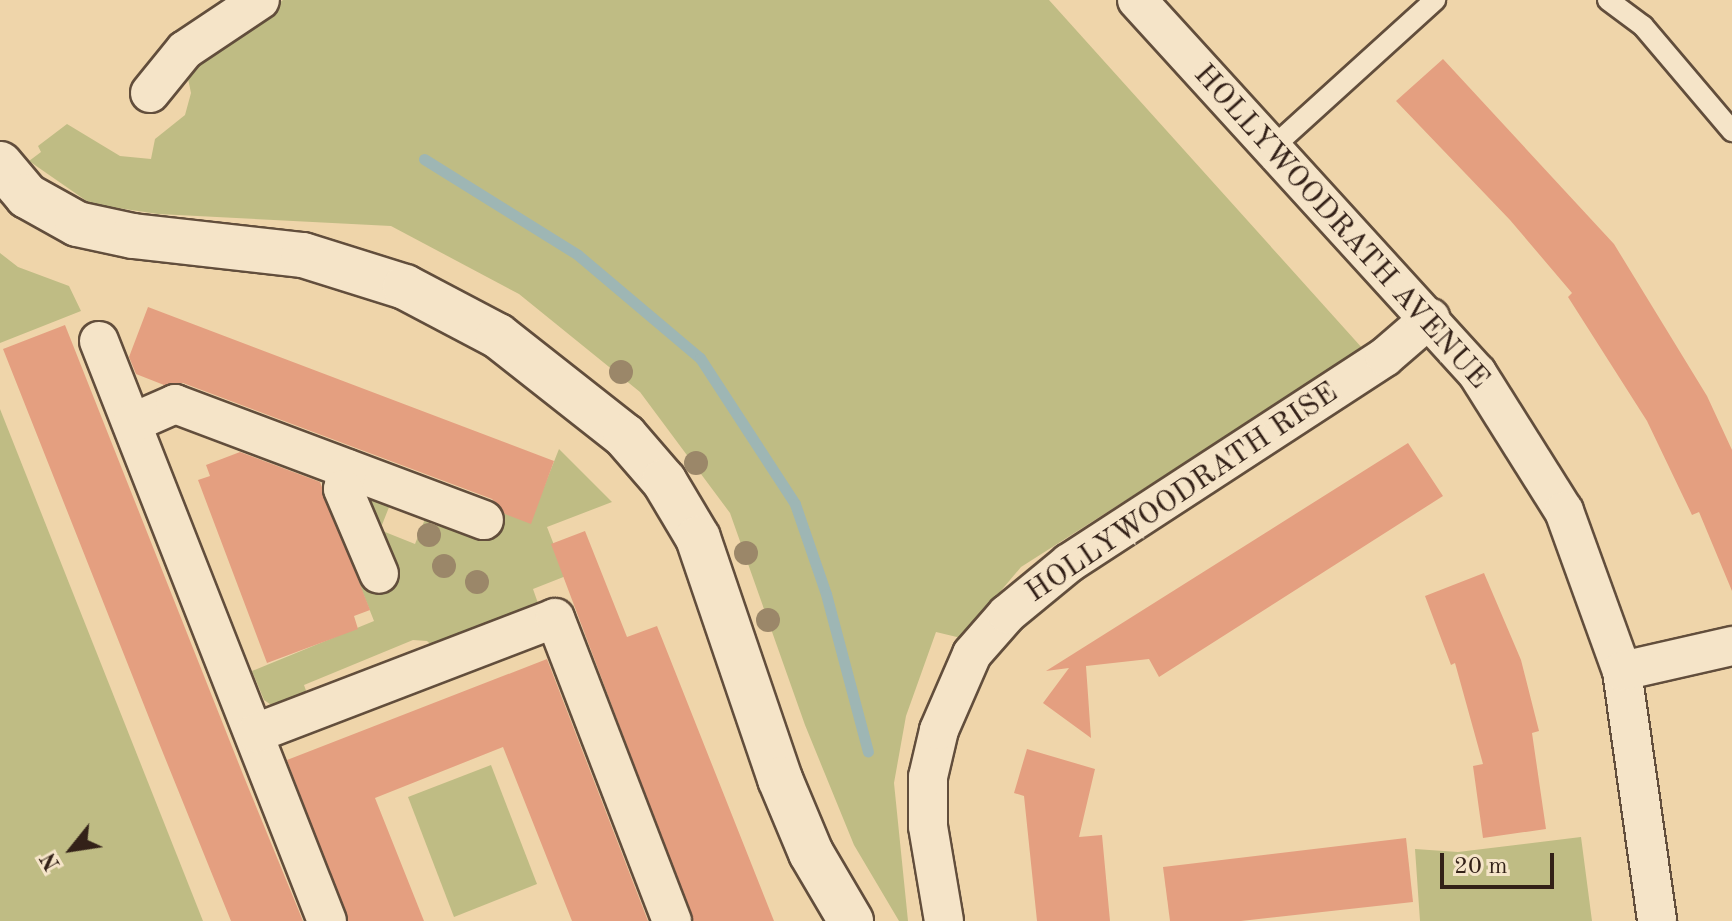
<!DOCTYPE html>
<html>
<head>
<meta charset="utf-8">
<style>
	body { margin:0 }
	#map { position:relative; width:1732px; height:921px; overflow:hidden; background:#efd5aa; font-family:"Old Standard TT",serif }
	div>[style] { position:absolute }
	.green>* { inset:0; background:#bfbc84 }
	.stream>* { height:11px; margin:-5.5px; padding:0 5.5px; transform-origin:5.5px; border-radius:5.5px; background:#9eb6b4 }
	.building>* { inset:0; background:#e49f80 }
	.roads { filter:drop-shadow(2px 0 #624e3c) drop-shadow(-2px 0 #624e3c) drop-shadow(0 2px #624e3c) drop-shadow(0 -2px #624e3c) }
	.service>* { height:20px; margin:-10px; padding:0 10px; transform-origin:10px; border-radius:10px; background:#f5e4c8 }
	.minor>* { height:38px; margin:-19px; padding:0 19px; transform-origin:19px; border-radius:19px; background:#f5e4c8 }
	.secondary>* { height:44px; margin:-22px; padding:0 22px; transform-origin:22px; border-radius:22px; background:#f5e4c8 }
	.trees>* { width:24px; height:24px; margin:-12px; border-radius:50%; background:#9b8769 }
	span { translate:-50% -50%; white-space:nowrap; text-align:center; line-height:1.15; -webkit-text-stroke:8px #f5e4c8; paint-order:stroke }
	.street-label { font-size:30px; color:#332118 }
	.north { position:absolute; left:32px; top:809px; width:80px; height:80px; -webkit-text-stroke:6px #f5e4c8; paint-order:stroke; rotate:240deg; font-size:22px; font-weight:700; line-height:32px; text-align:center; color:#332118 }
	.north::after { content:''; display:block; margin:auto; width:28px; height:36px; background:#332118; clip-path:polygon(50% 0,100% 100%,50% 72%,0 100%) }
	.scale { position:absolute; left:1440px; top:853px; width:114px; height:36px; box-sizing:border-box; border:4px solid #332118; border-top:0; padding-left:10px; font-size:24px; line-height:28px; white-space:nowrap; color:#332118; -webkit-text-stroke:6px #f5e4c8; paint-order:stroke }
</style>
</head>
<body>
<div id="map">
	<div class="green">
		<div style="clip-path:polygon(283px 0,1049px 0,1363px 349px,1021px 567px,961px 638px,936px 632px,906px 716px,894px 783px,908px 921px,899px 921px,854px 845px,805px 725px,730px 513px,640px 392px,519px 294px,391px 226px,158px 214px,91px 204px,29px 161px,41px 152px,38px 146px,67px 124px,120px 156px,151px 159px,155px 139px,185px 115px,191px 93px,186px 69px)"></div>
		<div style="clip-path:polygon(0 253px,18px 267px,69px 286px,81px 311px,0 343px)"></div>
		<div style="clip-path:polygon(0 409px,203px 921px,0 921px)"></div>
		<div style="clip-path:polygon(559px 449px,612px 502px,547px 527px,566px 576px,533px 589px,540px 609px,436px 649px,427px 641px,413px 640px,304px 685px,309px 699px,280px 711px,264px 700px,252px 671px,374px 621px,359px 583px,385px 573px,356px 500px,379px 490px,393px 497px,380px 530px,415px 544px,429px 509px,487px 532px,499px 504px,532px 517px)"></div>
		<div style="clip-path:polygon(491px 765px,537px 884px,454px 917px,408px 797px)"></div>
		<div style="clip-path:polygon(1581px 837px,1592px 921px,1420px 921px,1415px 849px,1458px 852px)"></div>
	</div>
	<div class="stream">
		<div style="left:424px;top:159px;width:181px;rotate:31.9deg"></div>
		<div style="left:578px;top:255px;width:160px;rotate:40.2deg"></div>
		<div style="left:700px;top:358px;width:174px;rotate:56.9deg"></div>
		<div style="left:795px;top:504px;width:95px;rotate:71deg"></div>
		<div style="left:826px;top:594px;width:163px;rotate:75.1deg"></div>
	</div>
	<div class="building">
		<div style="clip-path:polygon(1443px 59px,1614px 244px,1707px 396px,1732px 450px,1732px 591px,1699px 512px,1692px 515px,1647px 421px,1568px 297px,1572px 293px,1510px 220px,1396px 101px)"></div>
		<div style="clip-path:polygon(148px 307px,554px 461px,531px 524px,505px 514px,492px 499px,183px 383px,164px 385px,136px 374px,129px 357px)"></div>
		<div style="clip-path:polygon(65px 325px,244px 777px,303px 921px,231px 921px,159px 743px,3px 349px)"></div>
		<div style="clip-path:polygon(1408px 443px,1443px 496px,1159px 677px,1149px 659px,1086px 666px,1091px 738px,1043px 703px,1069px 668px,1046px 671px)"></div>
		<div style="clip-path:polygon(240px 452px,320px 482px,370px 610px,354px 616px,358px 629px,267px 663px,198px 480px,210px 476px,206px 465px)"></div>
		<div style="clip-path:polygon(585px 531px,627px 637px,657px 626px,774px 921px,693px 921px,551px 544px)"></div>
		<div style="clip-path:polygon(1484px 573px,1521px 660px,1539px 731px,1532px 733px,1546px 829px,1483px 838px,1473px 766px,1483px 764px,1455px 663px,1451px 665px,1425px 596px)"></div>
		<div style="clip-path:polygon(547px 659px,648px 921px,572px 921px,503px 747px,375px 798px,424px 921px,348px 921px,287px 760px)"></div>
		<div style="clip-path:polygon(1027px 749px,1095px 769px,1079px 837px,1102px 835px,1110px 921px,1037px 921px,1024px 796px,1014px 793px)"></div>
		<div style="clip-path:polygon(1406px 838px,1413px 902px,1241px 921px,1170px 921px,1163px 867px)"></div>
	</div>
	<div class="roads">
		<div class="service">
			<div style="left:1608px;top:0;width:44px;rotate:36.6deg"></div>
			<div style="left:1643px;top:26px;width:138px;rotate:49.7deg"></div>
			<div style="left:1273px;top:147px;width:219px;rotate:-42.2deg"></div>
		</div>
		<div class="minor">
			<div style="left:1137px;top:0;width:505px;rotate:47.65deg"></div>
			<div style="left:1477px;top:373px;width:163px;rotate:57.8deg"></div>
			<div style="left:1564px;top:511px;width:170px;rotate:70.1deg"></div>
			<div style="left:1622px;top:671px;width:252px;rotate:82deg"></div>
			<div style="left:150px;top:93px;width:55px;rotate:-50.9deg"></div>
			<div style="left:185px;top:50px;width:90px;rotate:-33.7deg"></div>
			<div style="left:99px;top:341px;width:623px;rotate:68.54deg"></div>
			<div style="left:132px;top:423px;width:47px;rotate:-23.8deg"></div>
			<div style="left:175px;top:404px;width:330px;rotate:20.6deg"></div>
			<div style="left:347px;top:469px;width:20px;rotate:101deg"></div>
			<div style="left:343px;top:489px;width:92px;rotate:67deg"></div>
			<div style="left:1622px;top:671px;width:113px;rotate:-12.8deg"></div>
			<div style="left:256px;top:733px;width:320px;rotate:-21deg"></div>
			<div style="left:555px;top:618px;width:325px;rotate:68.9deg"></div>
			<div style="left:944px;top:921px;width:96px;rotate:-99.6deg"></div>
			<div style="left:928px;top:826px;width:49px;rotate:-90deg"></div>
			<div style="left:928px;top:777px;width:48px;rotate:-76.8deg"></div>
			<div style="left:939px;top:730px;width:83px;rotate:-66.5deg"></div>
			<div style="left:972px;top:654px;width:53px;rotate:-48.8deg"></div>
			<div style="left:1007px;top:614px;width:80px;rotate:-39.4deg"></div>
			<div style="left:1069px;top:563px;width:377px;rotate:-33.1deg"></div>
			<div style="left:1385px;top:357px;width:60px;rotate:-40.9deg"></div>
		</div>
		<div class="secondary">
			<div style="left:0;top:164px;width:42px;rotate:49.8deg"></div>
			<div style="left:27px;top:196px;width:57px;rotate:29.2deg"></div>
			<div style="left:77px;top:224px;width:57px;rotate:12.1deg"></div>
			<div style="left:133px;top:236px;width:171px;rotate:6.4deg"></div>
			<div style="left:303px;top:255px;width:107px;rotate:17.4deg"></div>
			<div style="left:405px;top:287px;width:105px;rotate:27.8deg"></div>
			<div style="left:498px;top:336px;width:162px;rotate:38.2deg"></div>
			<div style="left:625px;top:436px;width:60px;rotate:49.1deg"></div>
			<div style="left:664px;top:481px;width:66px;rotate:59.2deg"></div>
			<div style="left:698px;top:538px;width:255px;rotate:71.2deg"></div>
			<div style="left:780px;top:779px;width:80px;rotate:67.3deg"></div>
			<div style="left:811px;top:853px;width:79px;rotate:59.5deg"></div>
		</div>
	</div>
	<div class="trees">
		<div style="left:621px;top:372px"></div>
		<div style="left:696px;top:463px"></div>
		<div style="left:429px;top:535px"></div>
		<div style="left:746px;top:553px"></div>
		<div style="left:444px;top:566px"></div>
		<div style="left:477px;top:582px"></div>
		<div style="left:768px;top:620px"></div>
	</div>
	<div class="street-label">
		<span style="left:1341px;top:227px;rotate:48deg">HOLLYWOODRATH AVENUE</span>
		<span style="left:1182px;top:493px;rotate:-34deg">HOLLYWOODRATH RISE</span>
	</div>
	<div class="north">N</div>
	<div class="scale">20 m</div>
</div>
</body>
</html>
